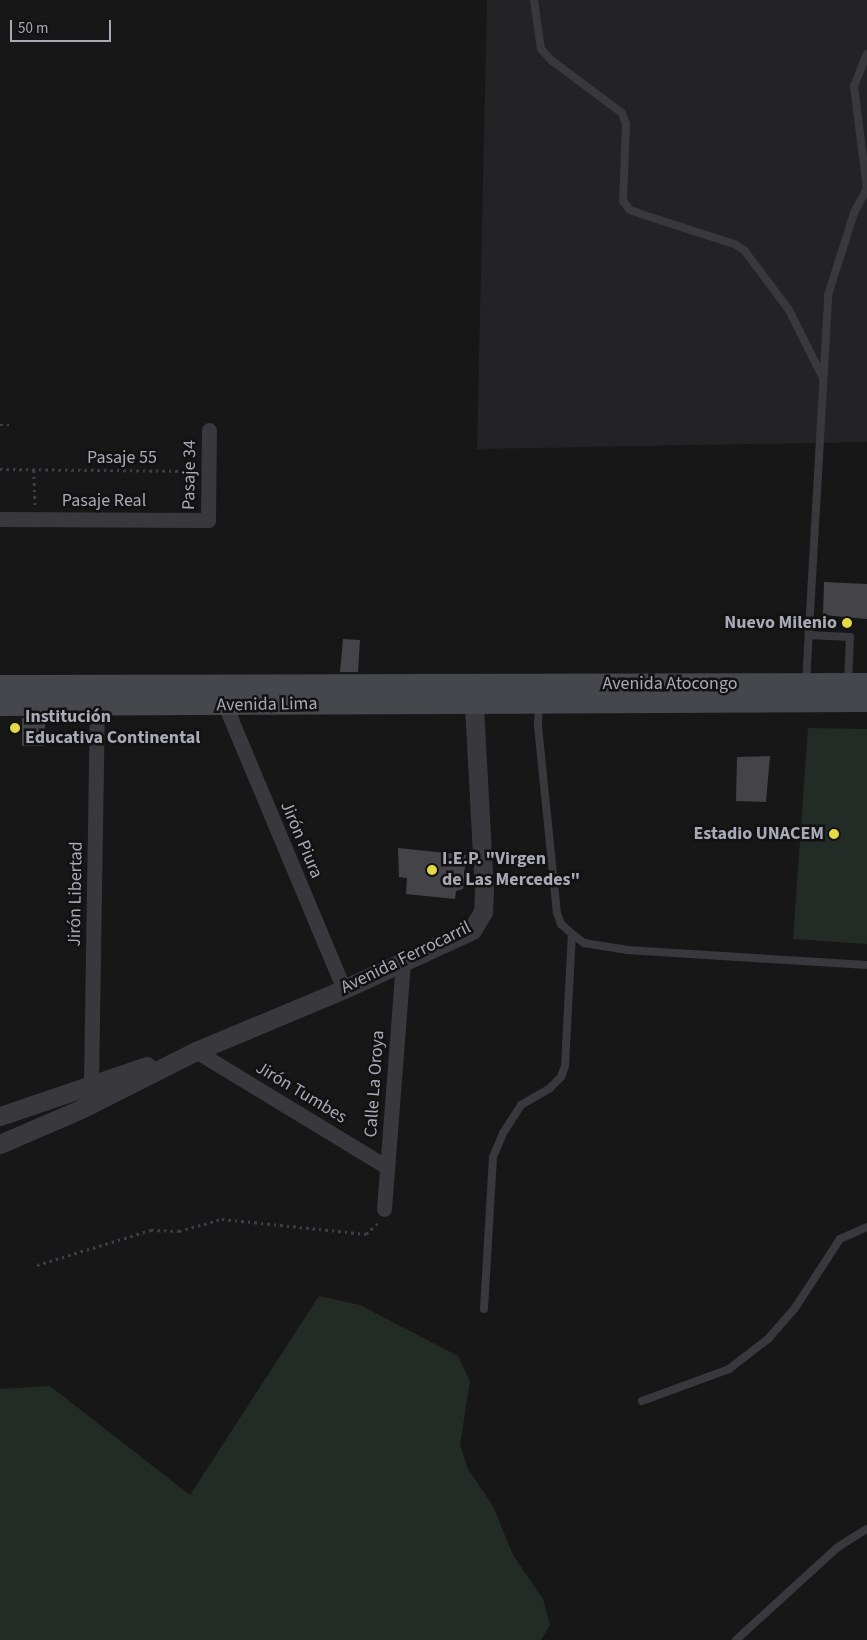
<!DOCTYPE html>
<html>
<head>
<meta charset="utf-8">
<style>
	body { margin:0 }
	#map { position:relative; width:867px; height:1640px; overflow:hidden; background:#171718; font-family:"Source Sans 3",sans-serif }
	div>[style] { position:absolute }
	.built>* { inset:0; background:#232325 }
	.green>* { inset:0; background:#232b27 }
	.building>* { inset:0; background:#444448 }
	.path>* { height:2.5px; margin-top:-1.25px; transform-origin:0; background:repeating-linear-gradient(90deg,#3e3e44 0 2.5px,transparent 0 6.5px) }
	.service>* { height:8px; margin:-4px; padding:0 4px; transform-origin:4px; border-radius:4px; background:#39383d }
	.minor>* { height:15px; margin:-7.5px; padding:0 7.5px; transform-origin:7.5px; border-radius:7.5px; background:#39383d }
	.tertiary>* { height:19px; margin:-9.5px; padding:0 9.5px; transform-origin:9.5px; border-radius:9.5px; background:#39383d }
	.secondary>* { height:22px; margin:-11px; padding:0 11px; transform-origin:11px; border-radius:11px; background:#46464d }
	.dots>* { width:14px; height:14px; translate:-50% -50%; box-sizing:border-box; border:2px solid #121213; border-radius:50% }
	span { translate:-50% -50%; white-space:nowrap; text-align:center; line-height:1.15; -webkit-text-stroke:5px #121213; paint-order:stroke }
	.street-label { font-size:18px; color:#aaaab7 }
	.poi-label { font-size:18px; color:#aaaab7; font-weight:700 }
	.right { translate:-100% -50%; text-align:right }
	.left { translate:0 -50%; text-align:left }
	.scale { position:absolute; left:10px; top:20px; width:101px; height:22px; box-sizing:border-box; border:2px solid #aaaab7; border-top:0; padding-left:6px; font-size:15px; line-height:18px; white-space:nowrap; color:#aaaab7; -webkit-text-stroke:4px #121213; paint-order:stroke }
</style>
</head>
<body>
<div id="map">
	<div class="built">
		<div style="clip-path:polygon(487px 0,867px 0,867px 442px,477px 449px)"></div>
	</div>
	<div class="green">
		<div style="clip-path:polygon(808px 728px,867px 729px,867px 944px,793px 939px)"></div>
		<div style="clip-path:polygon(319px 1296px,360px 1305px,458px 1356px,470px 1381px,460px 1445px,468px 1469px,493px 1506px,513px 1555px,543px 1599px,550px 1625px,541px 1640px,0 1640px,0 1389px,50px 1386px,190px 1495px)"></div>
	</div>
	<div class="building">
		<div style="clip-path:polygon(824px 582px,867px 584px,867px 619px,823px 615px)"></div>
		<div style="clip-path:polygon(343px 639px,360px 640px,358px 672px,340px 672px)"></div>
		<div style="clip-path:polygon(22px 718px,45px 718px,45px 746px,22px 746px)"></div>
		<div style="clip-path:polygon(770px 756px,766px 802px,736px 801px,737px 757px)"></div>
		<div style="clip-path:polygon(398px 848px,466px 855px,463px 889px,456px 891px,455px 899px,406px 894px,407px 878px,399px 877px)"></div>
	</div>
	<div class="path">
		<div style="left:0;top:425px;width:11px"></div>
		<div style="left:0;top:469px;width:195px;rotate:0.6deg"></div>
		<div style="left:34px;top:470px;width:36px;rotate:88deg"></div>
		<div style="left:37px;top:1265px;width:119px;rotate:-17.1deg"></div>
		<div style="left:151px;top:1230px;width:28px;rotate:2deg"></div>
		<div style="left:179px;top:1231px;width:45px;rotate:-15.6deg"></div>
		<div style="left:222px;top:1219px;width:145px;rotate:5.9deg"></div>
		<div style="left:366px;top:1234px;width:18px;rotate:-43deg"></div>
	</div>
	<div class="service">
		<div style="left:534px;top:0;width:49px;rotate:81.9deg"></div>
		<div style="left:541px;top:49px;width:15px;rotate:48deg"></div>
		<div style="left:551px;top:60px;width:89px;rotate:36.7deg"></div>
		<div style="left:622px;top:113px;width:12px;rotate:70deg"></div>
		<div style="left:626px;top:124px;width:77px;rotate:92.2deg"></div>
		<div style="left:623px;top:201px;width:11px;rotate:52deg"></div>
		<div style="left:630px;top:210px;width:12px;rotate:20deg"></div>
		<div style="left:641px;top:214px;width:98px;rotate:17.9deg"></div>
		<div style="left:734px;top:244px;width:12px;rotate:31deg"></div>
		<div style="left:744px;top:250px;width:75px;rotate:53.1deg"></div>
		<div style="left:789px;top:310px;width:74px;rotate:63.4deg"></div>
		<div style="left:809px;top:635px;width:41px;rotate:2.8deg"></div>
		<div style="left:850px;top:637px;width:45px;rotate:92.5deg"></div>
		<div style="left:806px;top:682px;width:388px;rotate:-86.7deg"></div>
		<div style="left:828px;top:295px;width:86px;rotate:-72.4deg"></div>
		<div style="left:854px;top:213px;width:27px;rotate:-62deg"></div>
		<div style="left:867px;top:189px;width:104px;rotate:-97.2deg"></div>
		<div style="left:854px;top:86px;width:35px;rotate:-68deg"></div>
		<div style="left:539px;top:704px;width:22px;rotate:93deg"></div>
		<div style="left:538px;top:726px;width:188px;rotate:84.2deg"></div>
		<div style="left:557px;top:913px;width:12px;rotate:70deg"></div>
		<div style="left:561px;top:924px;width:15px;rotate:42deg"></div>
		<div style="left:572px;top:934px;width:15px;rotate:37deg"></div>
		<div style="left:584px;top:943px;width:44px;rotate:9.2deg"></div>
		<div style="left:627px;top:950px;width:240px;rotate:3.6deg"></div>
		<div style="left:484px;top:1309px;width:152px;rotate:-86.6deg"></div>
		<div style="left:493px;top:1157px;width:26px;rotate:-67deg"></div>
		<div style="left:503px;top:1133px;width:33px;rotate:-57deg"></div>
		<div style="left:521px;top:1105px;width:34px;rotate:-30deg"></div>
		<div style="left:550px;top:1088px;width:16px;rotate:-45deg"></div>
		<div style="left:561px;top:1077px;width:12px;rotate:-70deg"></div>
		<div style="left:565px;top:1066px;width:132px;rotate:-87deg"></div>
		<div style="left:642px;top:1401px;width:93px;rotate:-20.2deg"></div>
		<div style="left:729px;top:1369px;width:49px;rotate:-37.6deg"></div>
		<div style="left:768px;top:1339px;width:41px;rotate:-48.9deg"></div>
		<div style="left:795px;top:1308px;width:82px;rotate:-56.9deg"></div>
		<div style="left:840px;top:1239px;width:30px;rotate:-24deg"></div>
		<div style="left:736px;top:1640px;width:138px;rotate:-42.4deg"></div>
		<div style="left:838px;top:1547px;width:34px;rotate:-32deg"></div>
	</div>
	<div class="minor">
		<div style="left:0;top:519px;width:208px;rotate:0.3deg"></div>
		<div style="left:208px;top:520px;width:90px;rotate:-89.4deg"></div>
		<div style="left:225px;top:705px;width:308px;rotate:67.3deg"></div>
		<div style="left:196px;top:1051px;width:223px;rotate:31.3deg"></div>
		<div style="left:91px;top:1083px;width:378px;rotate:-89.1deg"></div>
		<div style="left:384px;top:1209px;width:248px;rotate:-85.6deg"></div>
	</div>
	<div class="tertiary">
		<div style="left:0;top:1116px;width:155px;rotate:-18.8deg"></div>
		<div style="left:0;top:1144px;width:90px;rotate:-23.4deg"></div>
		<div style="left:83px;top:1108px;width:127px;rotate:-26.8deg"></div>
		<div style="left:196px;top:1051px;width:160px;rotate:-22.7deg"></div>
		<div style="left:344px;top:989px;width:141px;rotate:-24.7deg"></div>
		<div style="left:472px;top:930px;width:21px;rotate:-59deg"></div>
		<div style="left:483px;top:912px;width:21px;rotate:-87deg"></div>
		<div style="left:484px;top:891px;width:202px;rotate:-93.1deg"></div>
	</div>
	<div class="secondary">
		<div style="left:0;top:686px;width:867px;rotate:-0.13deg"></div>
		<div style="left:0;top:705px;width:867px;rotate:-0.26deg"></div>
	</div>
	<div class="dots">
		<div style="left:847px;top:623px;background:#e4da43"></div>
		<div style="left:15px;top:728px;background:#e4da43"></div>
		<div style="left:834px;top:834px;background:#e4da43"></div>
		<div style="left:432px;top:870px;background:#e4da43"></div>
	</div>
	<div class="street-label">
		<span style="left:122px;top:458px">Pasaje 55</span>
		<span style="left:190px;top:475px;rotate:-89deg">Pasaje 34</span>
		<span style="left:104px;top:501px">Pasaje Real</span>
		<span style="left:670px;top:684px">Avenida Atocongo</span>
		<span style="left:267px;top:705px;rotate:-1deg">Avenida Lima</span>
		<span style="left:301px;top:840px;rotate:67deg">Jirón Piura</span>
		<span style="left:76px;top:894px;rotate:-89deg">Jirón Libertad</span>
		<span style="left:406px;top:958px;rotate:-26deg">Avenida Ferrocarril</span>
		<span style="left:375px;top:1084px;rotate:-86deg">Calle La Oroya</span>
		<span style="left:301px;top:1093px;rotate:31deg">Jirón Tumbes</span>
	</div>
	<div class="poi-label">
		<span class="right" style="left:837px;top:623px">Nuevo Milenio</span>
		<span class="left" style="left:25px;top:728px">Institución<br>Educativa Continental</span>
		<span class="right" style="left:824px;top:834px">Estadio UNACEM</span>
		<span class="left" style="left:442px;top:870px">I.E.P. "Virgen<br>de Las Mercedes"</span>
	</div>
	<div class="scale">50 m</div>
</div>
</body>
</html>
